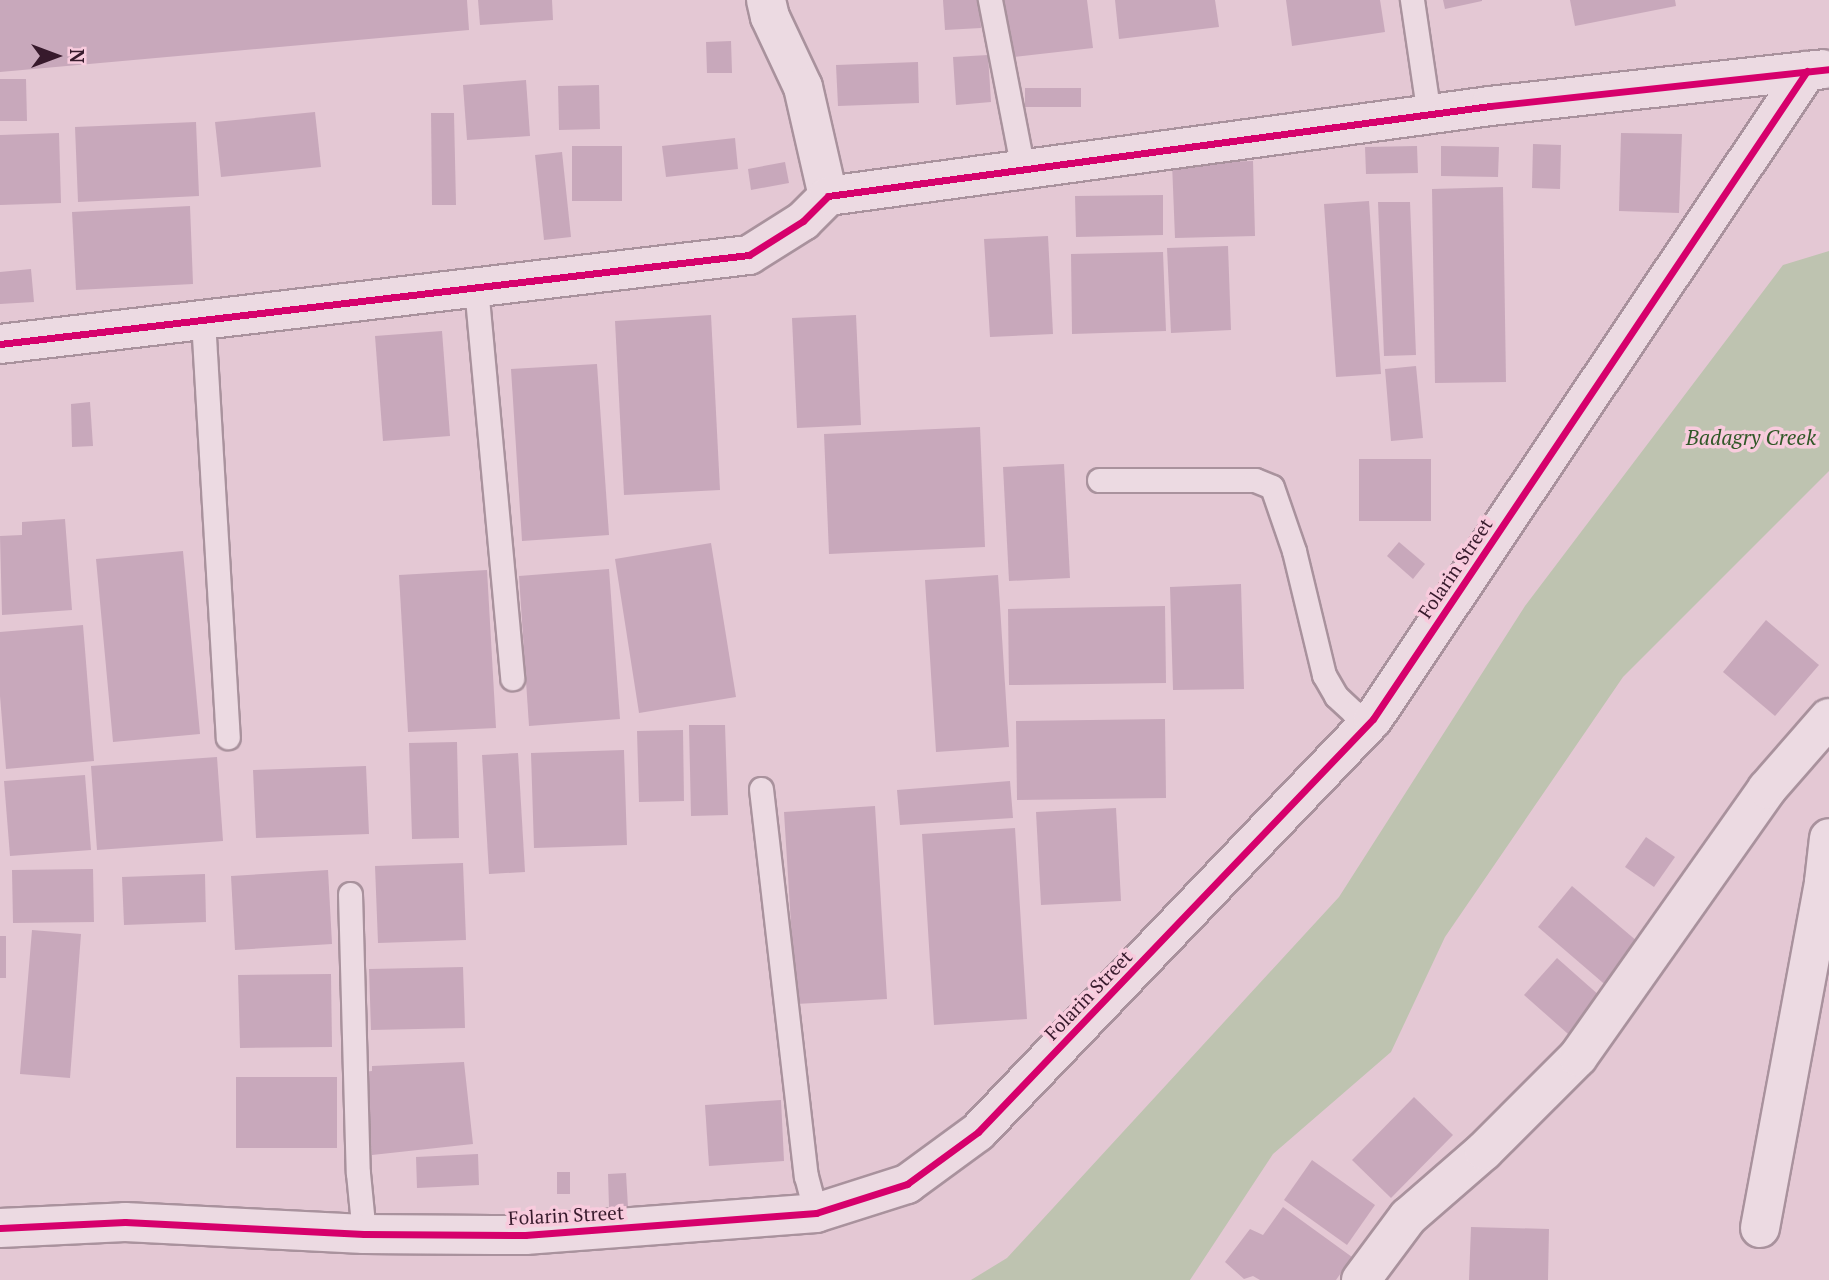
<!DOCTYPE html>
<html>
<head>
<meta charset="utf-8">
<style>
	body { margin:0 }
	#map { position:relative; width:1829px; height:1280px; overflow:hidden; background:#e4c8d4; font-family:"PT Serif",serif }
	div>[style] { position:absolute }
	.water>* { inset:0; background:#bec3b0 }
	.building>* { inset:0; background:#c8a8bb }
	.roads { filter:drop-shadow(2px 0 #a9929d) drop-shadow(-2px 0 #a9929d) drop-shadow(0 2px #a9929d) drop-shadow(0 -2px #a9929d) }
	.lane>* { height:23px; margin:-11.5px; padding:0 11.5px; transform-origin:11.5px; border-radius:11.5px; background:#ecdae2 }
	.street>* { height:38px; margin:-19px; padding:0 19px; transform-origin:19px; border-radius:19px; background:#ecdae2 }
	.cycleway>* { height:7px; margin:-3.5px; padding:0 3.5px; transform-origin:3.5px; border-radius:3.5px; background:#d6006c }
	span { translate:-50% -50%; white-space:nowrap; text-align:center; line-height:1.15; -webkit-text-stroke:7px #f8cbdd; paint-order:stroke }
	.street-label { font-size:19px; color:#371a2c }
	.water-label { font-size:21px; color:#315828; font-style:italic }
	.north { position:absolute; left:21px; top:21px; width:70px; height:70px; -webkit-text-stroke:5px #f8cbdd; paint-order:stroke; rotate:90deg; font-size:19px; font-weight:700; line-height:28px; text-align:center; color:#371a2c }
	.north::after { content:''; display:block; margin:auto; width:24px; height:32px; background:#371a2c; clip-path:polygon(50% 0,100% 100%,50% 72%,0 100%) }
</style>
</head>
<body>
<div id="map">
	<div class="water">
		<div style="clip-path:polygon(1829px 251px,1829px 471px,1623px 677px,1445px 937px,1391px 1052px,1273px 1154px,1190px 1280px,971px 1280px,1007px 1258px,1339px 897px,1525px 606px,1783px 265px)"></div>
	</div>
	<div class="building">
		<div style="clip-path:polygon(0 0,467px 0,469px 30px,0 72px)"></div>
		<div style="clip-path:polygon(478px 0,552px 0,553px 20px,480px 25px)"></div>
		<div style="clip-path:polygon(943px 0,979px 0,981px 28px,945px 30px)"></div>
		<div style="clip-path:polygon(1000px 0,1087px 0,1093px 48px,1006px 58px)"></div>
		<div style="clip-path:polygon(1115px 0,1215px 0,1219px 27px,1119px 39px)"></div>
		<div style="clip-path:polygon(1286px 0,1380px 0,1385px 32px,1292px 46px)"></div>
		<div style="clip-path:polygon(1443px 0,1482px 0,1482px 1px,1445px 9px)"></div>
		<div style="clip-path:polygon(1570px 0,1675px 0,1676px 6px,1575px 26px)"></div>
		<div style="clip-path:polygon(731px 41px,732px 73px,707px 73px,706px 42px)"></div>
		<div style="clip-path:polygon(988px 55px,991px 102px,956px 105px,953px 57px)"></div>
		<div style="clip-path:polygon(918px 62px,919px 103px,838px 106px,836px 65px)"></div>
		<div style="clip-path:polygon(0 79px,26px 79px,27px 121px,0 121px)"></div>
		<div style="clip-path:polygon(526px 80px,530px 136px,467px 140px,463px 85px)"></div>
		<div style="clip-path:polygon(599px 85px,600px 129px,559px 130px,558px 86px)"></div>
		<div style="clip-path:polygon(1025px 88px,1081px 88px,1081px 107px,1025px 107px)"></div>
		<div style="clip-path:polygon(315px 112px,321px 167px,221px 177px,215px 122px)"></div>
		<div style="clip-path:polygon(431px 113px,454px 113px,456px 205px,432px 205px)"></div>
		<div style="clip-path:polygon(196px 122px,199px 196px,78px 202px,75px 127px)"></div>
		<div style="clip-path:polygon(59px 133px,61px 203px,0 205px,0 135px)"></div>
		<div style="clip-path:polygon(1621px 133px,1682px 134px,1679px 213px,1619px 211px)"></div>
		<div style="clip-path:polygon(735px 138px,738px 169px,666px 177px,662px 146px)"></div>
		<div style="clip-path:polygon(1533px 144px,1561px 145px,1560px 189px,1532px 188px)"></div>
		<div style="clip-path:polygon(572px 146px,622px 146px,622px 201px,572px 201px)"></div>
		<div style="clip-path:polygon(1417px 146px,1418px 173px,1366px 174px,1365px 147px)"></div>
		<div style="clip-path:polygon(1441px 146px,1499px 147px,1498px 177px,1441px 176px)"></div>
		<div style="clip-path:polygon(562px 152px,571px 237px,544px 240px,535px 155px)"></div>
		<div style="clip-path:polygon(1253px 161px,1255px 236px,1175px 238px,1172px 163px)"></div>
		<div style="clip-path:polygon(785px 162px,789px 183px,751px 190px,748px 169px)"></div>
		<div style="clip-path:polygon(1503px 187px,1506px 382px,1435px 383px,1432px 189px)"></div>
		<div style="clip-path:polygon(1163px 195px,1163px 235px,1076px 237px,1075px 196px)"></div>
		<div style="clip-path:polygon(1369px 201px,1381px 374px,1336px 377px,1324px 204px)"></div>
		<div style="clip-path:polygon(1378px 202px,1410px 202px,1416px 355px,1384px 356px)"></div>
		<div style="clip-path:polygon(190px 206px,193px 284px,76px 290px,72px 212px)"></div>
		<div style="clip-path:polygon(1048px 236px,1053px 334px,990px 337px,984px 239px)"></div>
		<div style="clip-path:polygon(1228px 246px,1231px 330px,1171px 333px,1167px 248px)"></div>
		<div style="clip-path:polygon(1163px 252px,1166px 331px,1072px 334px,1071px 254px)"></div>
		<div style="clip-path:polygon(31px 269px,34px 302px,0 304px,0 272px)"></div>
		<div style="clip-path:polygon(711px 315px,720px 490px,624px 495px,615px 321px)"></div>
		<div style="clip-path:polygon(856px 315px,861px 425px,797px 428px,792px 318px)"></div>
		<div style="clip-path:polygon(442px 331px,450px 436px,383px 441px,375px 336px)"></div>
		<div style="clip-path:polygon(597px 364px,609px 535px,522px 541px,511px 369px)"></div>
		<div style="clip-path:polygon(1416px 366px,1423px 438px,1391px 441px,1385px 369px)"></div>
		<div style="clip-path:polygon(90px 402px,93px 446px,72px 447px,71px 404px)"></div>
		<div style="clip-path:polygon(980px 427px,985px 547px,829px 554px,824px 434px)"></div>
		<div style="clip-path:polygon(1359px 459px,1431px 459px,1431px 521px,1359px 521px)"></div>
		<div style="clip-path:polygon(1064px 464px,1070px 578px,1009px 581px,1003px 467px)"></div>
		<div style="clip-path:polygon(65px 519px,72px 610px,2px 615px,0 536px,22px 535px,22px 522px)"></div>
		<div style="clip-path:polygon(1399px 542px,1425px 564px,1413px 579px,1387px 556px)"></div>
		<div style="clip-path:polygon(711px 543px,736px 697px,639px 713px,615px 559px)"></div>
		<div style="clip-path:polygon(183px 551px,200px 734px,113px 742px,96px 559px)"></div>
		<div style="clip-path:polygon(609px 569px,620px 719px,529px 726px,519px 576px)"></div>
		<div style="clip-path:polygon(487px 570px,496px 728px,408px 732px,399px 575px)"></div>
		<div style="clip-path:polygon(998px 575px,1009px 747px,936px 752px,925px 580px)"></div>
		<div style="clip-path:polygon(1241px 584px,1244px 689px,1173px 690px,1170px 587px)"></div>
		<div style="clip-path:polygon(1165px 606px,1166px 683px,1009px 685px,1008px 609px)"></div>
		<div style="clip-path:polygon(1766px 620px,1819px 665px,1775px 716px,1723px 672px)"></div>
		<div style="clip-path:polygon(83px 625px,94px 761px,6px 769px,0 696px,0 632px)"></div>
		<div style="clip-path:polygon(1165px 719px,1166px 798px,1017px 800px,1016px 721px)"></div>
		<div style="clip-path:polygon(689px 725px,725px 725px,728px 815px,691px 816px)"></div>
		<div style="clip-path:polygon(683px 730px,684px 801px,639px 802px,637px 731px)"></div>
		<div style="clip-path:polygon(457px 742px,459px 838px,412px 839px,409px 743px)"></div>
		<div style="clip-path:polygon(624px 750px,627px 845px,534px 848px,531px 753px)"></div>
		<div style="clip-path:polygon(518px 753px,525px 872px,489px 874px,482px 755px)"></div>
		<div style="clip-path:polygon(217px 757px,223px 841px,97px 850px,91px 766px)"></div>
		<div style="clip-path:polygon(366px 766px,369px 834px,256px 838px,253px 770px)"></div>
		<div style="clip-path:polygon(85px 775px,91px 850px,10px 856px,4px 781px)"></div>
		<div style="clip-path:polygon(1010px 781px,1013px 818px,900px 825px,897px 790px)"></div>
		<div style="clip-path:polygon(875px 806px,887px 999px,796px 1004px,784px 812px)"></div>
		<div style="clip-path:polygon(1116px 808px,1121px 901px,1041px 905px,1036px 812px)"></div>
		<div style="clip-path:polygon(1015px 828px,1027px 1019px,934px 1025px,922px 834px)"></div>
		<div style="clip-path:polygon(1646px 837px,1675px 857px,1654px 887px,1625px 867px)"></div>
		<div style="clip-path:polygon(463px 863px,466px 940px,378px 943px,375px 866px)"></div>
		<div style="clip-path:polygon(93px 869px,94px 922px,13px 923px,12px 870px)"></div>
		<div style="clip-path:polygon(328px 870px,332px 944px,235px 950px,231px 876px)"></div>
		<div style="clip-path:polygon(205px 874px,206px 922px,124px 925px,122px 877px)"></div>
		<div style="clip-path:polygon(1572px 886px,1644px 947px,1609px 988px,1538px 927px)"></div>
		<div style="clip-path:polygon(32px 930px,81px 934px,70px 1078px,20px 1074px)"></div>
		<div style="clip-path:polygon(0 936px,6px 936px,6px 978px,0 978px)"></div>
		<div style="clip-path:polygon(1557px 958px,1609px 1004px,1576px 1041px,1524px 995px)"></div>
		<div style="clip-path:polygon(463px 967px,465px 1028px,371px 1030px,369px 969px)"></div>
		<div style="clip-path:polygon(331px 974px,332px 1047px,240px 1048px,238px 975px)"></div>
		<div style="clip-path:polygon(464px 1062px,473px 1144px,372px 1155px,362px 1072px,372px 1071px,372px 1066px)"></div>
		<div style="clip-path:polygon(236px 1077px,337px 1077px,337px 1148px,236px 1148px)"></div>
		<div style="clip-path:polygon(1414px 1097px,1453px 1135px,1391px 1198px,1352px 1160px)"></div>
		<div style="clip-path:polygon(781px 1100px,784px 1161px,709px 1166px,705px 1105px)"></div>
		<div style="clip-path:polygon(478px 1154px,479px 1185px,417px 1188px,416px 1157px)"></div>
		<div style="clip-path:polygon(1312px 1160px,1375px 1205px,1347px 1245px,1284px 1200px)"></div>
		<div style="clip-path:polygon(557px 1172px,570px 1172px,570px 1194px,557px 1194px)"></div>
		<div style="clip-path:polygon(626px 1173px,628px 1207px,609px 1207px,608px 1174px)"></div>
		<div style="clip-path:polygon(1283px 1207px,1352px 1257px,1336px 1280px,1260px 1280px,1253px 1276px,1244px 1279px,1225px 1262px,1250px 1229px,1263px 1235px)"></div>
		<div style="clip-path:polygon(1471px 1227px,1549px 1229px,1548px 1280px,1469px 1280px)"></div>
	</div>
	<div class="roads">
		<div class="lane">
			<div style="left:990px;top:0;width:173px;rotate:79deg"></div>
			<div style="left:1412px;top:0;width:116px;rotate:81.6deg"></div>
			<div style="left:476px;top:287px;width:393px;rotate:84.7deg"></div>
			<div style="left:203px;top:320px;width:418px;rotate:86.6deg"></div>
			<div style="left:1099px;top:480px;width:156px"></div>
			<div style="left:1255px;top:480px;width:18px;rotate:22deg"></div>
			<div style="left:1272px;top:487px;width:68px;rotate:71deg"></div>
			<div style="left:1294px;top:551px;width:128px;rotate:76.4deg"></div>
			<div style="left:1324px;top:675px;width:24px;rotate:60deg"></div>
			<div style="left:1336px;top:696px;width:23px;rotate:43deg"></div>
			<div style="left:1353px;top:712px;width:21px;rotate:19deg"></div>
			<div style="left:761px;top:789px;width:390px;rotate:83.4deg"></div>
			<div style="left:806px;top:1176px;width:38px;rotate:75deg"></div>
			<div style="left:350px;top:894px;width:279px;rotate:88.4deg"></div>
			<div style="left:358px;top:1173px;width:61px;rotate:84.4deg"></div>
		</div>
		<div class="street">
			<div style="left:766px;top:0;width:17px;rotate:77deg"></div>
			<div style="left:770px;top:17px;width:77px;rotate:64.8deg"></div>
			<div style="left:803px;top:87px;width:112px;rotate:77.1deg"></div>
			<div style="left:0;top:344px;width:754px;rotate:-6.78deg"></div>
			<div style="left:749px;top:255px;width:64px;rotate:-32.2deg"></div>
			<div style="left:803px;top:221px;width:35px;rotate:-45deg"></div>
			<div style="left:828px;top:196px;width:668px;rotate:-7.74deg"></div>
			<div style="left:1490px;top:106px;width:335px;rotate:-6.3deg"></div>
			<div style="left:0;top:1228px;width:125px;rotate:-2.7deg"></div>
			<div style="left:125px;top:1222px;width:239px;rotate:2.9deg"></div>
			<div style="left:364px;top:1234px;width:161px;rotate:0.4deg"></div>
			<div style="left:525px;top:1235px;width:292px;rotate:-4.3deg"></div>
			<div style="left:816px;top:1213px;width:96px;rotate:-17.7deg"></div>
			<div style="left:907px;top:1184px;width:88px;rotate:-36.2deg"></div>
			<div style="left:978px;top:1132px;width:571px;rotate:-46.28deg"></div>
			<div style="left:1373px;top:719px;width:780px;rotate:-56.19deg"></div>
			<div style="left:1760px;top:1228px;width:352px;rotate:-79.5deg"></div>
			<div style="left:1824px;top:882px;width:44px;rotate:-83.5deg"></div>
			<div style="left:1361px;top:1280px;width:79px;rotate:-53.3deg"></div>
			<div style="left:1408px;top:1217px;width:101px;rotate:-41deg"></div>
			<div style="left:1484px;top:1151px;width:133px;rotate:-45deg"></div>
			<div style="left:1578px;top:1057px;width:328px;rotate:-54.8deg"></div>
			<div style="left:1767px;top:789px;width:94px;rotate:-48.9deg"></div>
		</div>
	</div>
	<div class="cycleway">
		<div style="left:0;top:344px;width:754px;rotate:-6.78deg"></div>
		<div style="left:749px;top:255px;width:64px;rotate:-32.2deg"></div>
		<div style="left:803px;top:221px;width:35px;rotate:-45deg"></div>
		<div style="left:828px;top:196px;width:668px;rotate:-7.74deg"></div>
		<div style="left:1490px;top:106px;width:341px;rotate:-6.2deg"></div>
		<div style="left:0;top:1228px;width:125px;rotate:-2.7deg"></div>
		<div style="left:125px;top:1222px;width:239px;rotate:2.9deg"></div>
		<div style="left:364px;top:1234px;width:161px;rotate:0.4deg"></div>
		<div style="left:525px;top:1235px;width:292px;rotate:-4.3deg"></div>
		<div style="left:816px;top:1213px;width:96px;rotate:-17.7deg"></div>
		<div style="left:907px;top:1184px;width:88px;rotate:-36.2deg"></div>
		<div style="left:978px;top:1132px;width:571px;rotate:-46.28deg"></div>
		<div style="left:1373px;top:719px;width:780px;rotate:-56.19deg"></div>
	</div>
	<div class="street-label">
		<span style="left:1455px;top:568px;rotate:-56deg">Folarin Street</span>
		<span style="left:1088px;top:995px;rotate:-46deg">Folarin Street</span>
		<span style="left:566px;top:1215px;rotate:-3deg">Folarin Street</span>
	</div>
	<div class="water-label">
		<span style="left:1751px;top:437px">Badagry Creek</span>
	</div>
	<div class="north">N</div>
</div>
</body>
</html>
